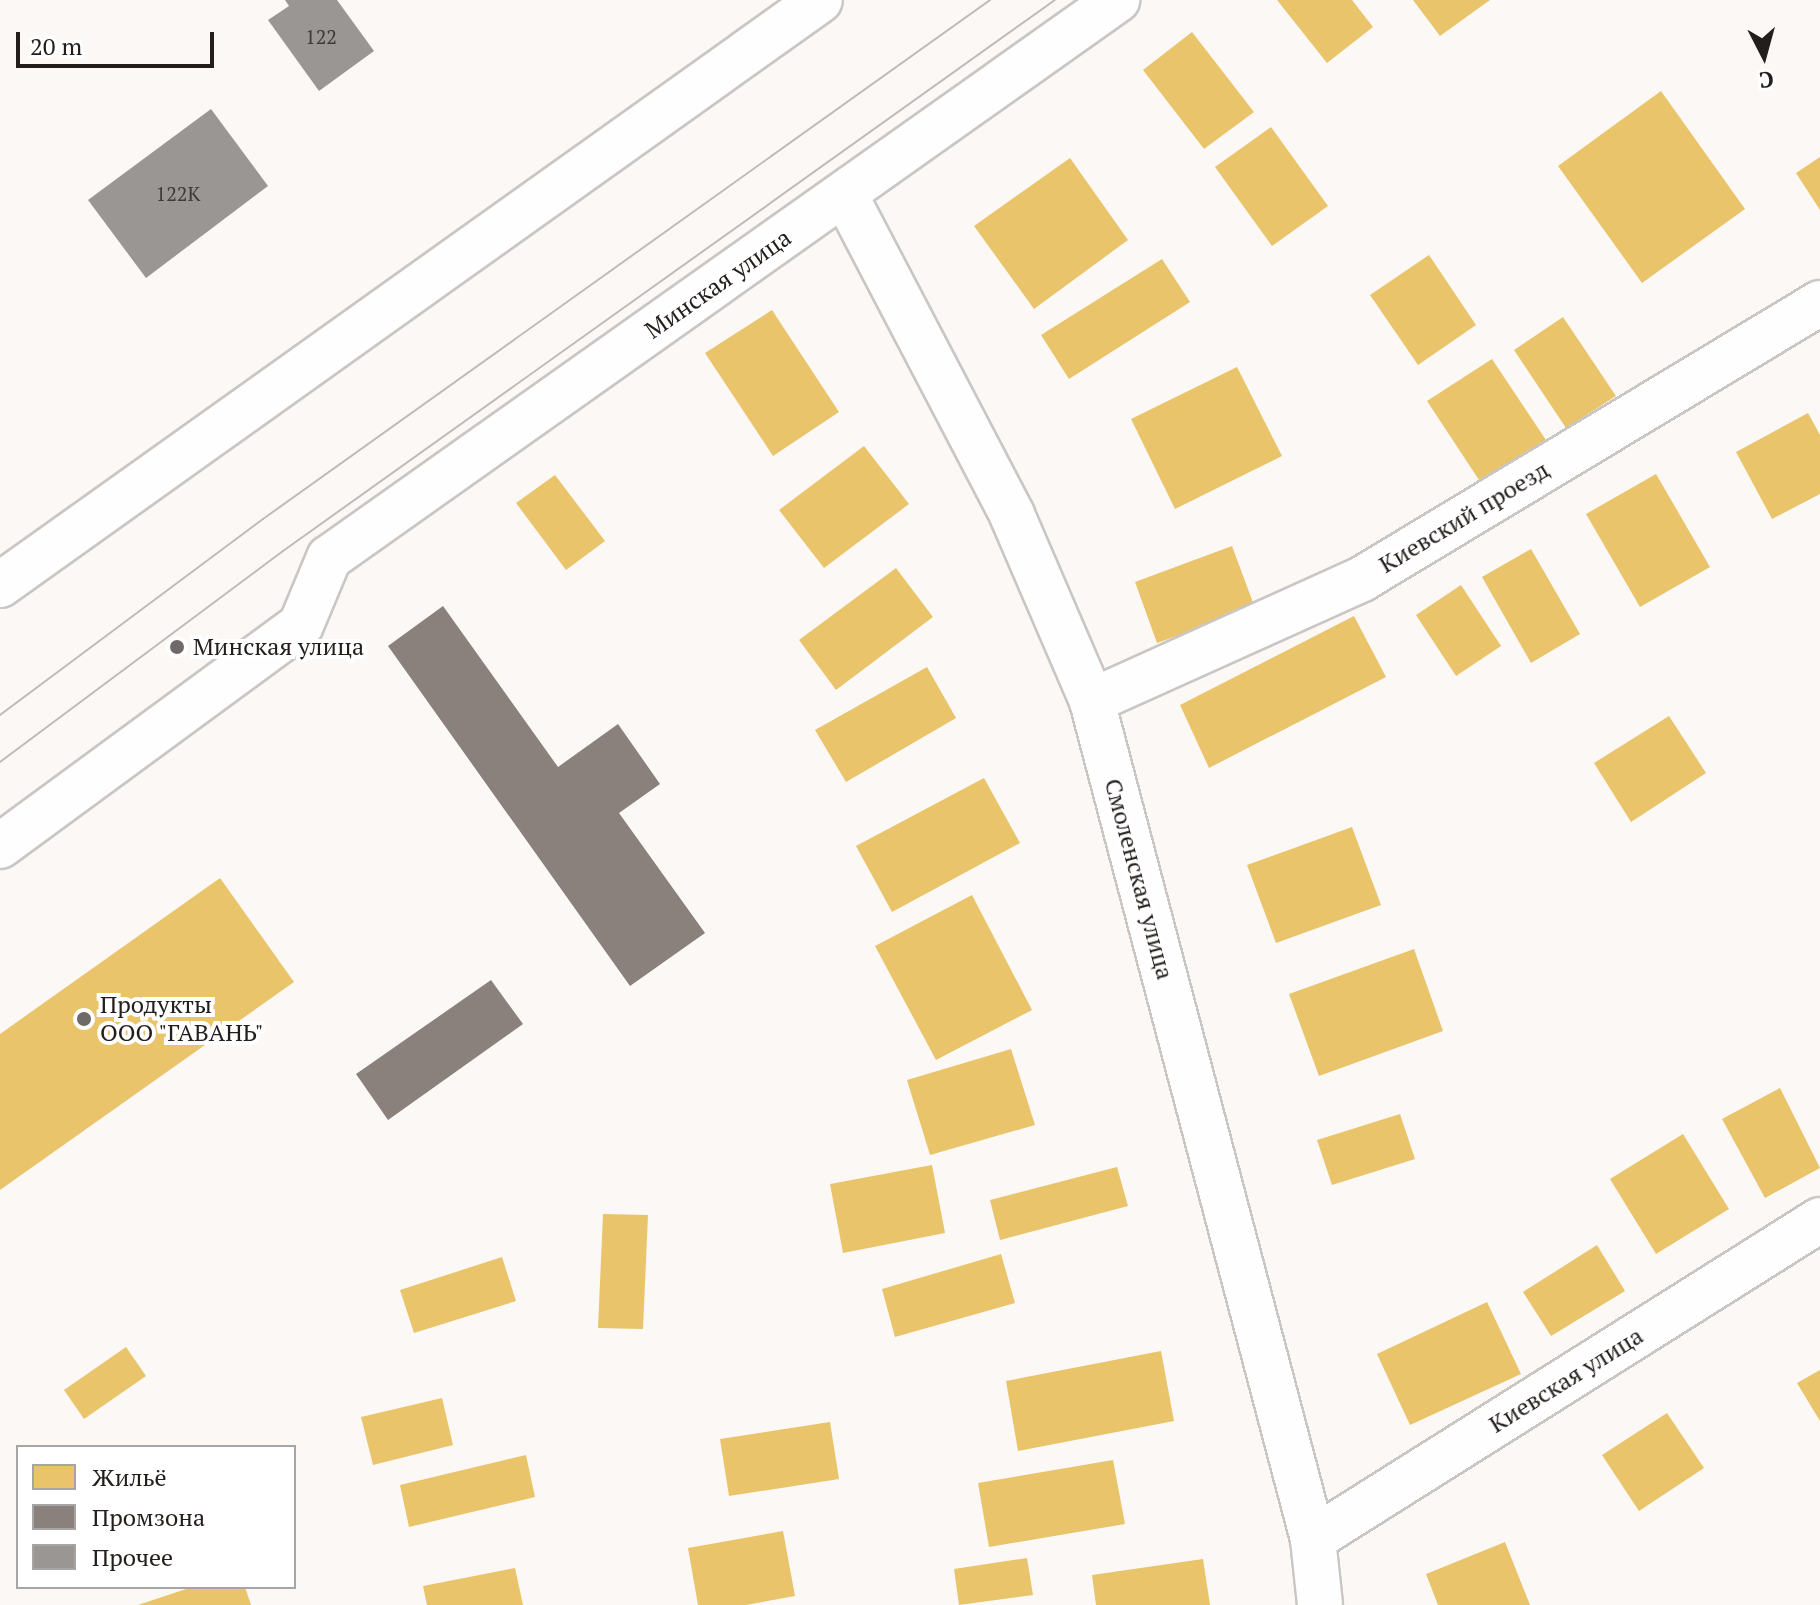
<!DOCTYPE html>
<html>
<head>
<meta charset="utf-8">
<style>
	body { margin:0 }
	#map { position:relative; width:1820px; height:1605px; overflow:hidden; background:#fbf8f6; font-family:"PT Serif",serif }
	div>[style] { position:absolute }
	.homes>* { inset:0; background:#e9c46a }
	.industry>* { inset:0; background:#8a817c }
	.building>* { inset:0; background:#999694 }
	.roads { filter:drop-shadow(2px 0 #cac6c4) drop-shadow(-2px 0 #cac6c4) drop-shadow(0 2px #cac6c4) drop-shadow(0 -2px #cac6c4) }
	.minor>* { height:44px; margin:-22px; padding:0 22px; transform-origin:22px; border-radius:22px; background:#fefefe }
	.secondary>* { height:44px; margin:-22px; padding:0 22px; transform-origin:22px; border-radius:22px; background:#fefefe }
	.tram>* { height:2px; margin:-1px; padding:0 1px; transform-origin:1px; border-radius:1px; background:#bdbcbb }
	.dots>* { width:22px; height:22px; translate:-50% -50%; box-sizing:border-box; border:4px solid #fff; border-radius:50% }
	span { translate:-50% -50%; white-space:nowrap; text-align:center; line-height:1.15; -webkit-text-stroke:8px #fff; paint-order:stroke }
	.number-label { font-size:20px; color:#403b39 }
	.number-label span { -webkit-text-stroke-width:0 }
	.street-label { font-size:24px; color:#231d1b }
	.poi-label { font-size:24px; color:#231d1b }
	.left { translate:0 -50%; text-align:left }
	.legend { position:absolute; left:16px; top:1445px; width:280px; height:144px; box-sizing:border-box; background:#fff; border:2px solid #a7a5a4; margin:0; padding:10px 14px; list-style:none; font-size:24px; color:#231d1b }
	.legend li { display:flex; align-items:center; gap:16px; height:40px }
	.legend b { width:40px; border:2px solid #a7a5a4 }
	.north { position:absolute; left:1724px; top:16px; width:80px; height:80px; -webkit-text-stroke:6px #fff; paint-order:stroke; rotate:174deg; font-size:22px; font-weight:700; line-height:32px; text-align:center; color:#231d1b }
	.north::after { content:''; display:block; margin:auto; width:28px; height:36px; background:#231d1b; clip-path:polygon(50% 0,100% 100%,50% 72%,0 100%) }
	.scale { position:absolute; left:16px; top:32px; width:198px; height:36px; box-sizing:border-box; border:4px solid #231d1b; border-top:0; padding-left:10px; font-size:24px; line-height:28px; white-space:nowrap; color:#231d1b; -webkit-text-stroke:6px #fff; paint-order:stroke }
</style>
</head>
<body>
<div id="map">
	<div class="homes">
		<div style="clip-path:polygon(1277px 0,1352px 0,1373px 27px,1327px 63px)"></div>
		<div style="clip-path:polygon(1413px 0,1490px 0,1440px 36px)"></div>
		<div style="clip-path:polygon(1192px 32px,1254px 112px,1204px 149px,1143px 70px)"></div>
		<div style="clip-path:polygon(1661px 91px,1745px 209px,1642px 283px,1558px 166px)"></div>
		<div style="clip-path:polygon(1271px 127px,1328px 206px,1272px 246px,1215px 167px)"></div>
		<div style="clip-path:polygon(1820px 157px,1820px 210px,1796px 173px)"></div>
		<div style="clip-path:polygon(1070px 158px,1128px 240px,1034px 309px,974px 226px)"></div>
		<div style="clip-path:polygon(1429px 255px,1476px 325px,1418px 365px,1370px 295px)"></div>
		<div style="clip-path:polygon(1162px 259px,1190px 302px,1069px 379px,1041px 335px)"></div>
		<div style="clip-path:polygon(772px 310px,839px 412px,773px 456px,705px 353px)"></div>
		<div style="clip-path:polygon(1563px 317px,1616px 396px,1566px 428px,1514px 350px)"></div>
		<div style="clip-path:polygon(1492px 359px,1546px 440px,1481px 483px,1427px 401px)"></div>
		<div style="clip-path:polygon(1237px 367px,1282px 456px,1175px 509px,1131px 419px)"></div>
		<div style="clip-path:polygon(1808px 413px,1820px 435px,1820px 494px,1772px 519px,1736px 452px)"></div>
		<div style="clip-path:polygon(864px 446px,909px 504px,824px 568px,779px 510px)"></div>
		<div style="clip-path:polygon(1656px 474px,1710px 567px,1640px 607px,1586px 514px)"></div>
		<div style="clip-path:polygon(555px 475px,605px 541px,566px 570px,516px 503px)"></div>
		<div style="clip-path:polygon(1232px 546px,1255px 608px,1157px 643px,1135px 582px)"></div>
		<div style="clip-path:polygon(1531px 549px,1580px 634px,1531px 663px,1482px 577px)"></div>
		<div style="clip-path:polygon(896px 568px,933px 617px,836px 690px,799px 640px)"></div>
		<div style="clip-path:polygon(1461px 585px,1501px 646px,1456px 676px,1416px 615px)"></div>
		<div style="clip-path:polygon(1354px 616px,1386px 677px,1209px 768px,1180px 705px)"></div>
		<div style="clip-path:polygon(927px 667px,956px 718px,846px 782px,815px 730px)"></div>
		<div style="clip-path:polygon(1669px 716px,1706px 773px,1631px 822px,1594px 763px)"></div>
		<div style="clip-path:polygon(984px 778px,1020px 843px,892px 912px,856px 846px)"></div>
		<div style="clip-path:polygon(1352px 827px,1381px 905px,1276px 943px,1247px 865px)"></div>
		<div style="clip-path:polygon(220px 878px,294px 982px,0 1190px,0 1034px)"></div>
		<div style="clip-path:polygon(972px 895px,1032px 1010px,936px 1060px,875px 946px)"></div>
		<div style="clip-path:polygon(1414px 949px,1443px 1031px,1319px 1076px,1289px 994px)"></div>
		<div style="clip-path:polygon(1011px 1049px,1035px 1125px,930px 1155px,907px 1080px)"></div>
		<div style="clip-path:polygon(1780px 1088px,1820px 1168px,1765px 1198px,1722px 1119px)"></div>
		<div style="clip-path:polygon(1400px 1114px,1415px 1159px,1332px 1185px,1317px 1140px)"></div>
		<div style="clip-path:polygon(1683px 1134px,1729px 1209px,1656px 1254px,1610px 1179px)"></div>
		<div style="clip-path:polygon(932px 1165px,945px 1233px,843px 1253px,830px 1184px)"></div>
		<div style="clip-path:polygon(1117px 1167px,1128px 1206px,1000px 1240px,990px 1200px)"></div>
		<div style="clip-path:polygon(603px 1214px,648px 1215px,643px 1329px,598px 1328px)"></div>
		<div style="clip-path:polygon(1597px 1245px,1625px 1291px,1551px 1336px,1523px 1292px)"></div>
		<div style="clip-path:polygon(1001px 1254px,1015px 1303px,895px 1337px,882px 1289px)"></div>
		<div style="clip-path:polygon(502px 1257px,516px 1301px,414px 1333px,400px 1290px)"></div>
		<div style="clip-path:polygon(1487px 1302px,1521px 1374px,1410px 1425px,1377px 1354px)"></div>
		<div style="clip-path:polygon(126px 1347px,146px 1376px,84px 1419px,64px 1390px)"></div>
		<div style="clip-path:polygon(1161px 1351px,1174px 1421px,1018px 1451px,1006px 1381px)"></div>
		<div style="clip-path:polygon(1820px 1370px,1820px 1421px,1797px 1383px)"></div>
		<div style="clip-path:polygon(442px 1398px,453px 1445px,373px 1465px,361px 1417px)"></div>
		<div style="clip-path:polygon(1667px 1413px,1704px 1468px,1639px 1511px,1602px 1455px)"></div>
		<div style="clip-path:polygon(830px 1422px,839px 1479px,729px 1496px,720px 1439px)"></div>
		<div style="clip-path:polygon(526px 1455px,535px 1497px,409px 1527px,400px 1485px)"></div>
		<div style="clip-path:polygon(1113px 1460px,1125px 1524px,989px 1547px,978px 1483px)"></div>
		<div style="clip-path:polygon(783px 1531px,795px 1596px,746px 1605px,698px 1605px,688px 1548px)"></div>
		<div style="clip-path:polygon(1505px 1542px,1530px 1605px,1438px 1605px,1426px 1574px)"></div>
		<div style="clip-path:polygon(1027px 1558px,1033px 1595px,959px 1605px,954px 1569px)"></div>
		<div style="clip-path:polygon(1203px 1559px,1210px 1605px,1096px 1605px,1092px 1575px)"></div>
		<div style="clip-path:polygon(515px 1568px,523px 1605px,427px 1605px,423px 1586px)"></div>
		<div style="clip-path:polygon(192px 1587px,245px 1587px,251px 1605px,138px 1605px)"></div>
	</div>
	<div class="industry">
		<div style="clip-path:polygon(443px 606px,558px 767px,618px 724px,660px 784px,619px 813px,705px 933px,630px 986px,388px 646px)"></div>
		<div style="clip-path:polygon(491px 980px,523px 1024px,388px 1120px,356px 1074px)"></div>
	</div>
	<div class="building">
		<div style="clip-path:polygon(285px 0,337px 0,374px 51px,319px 91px,268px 20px,289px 6px)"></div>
		<div style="clip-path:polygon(211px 109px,268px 186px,146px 278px,88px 200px)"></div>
	</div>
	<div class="roads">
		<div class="minor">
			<div style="left:845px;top:195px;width:361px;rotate:62.4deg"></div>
			<div style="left:1012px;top:515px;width:202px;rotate:66.7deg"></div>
			<div style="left:1092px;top:701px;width:867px;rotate:75.23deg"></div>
			<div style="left:1313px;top:1539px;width:66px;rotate:83.9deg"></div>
			<div style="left:1092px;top:701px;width:296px;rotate:-24.3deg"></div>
			<div style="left:1362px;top:579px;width:535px;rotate:-31.07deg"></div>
			<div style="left:0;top:846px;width:373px;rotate:-36.3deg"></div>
			<div style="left:301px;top:625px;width:73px;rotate:-67.3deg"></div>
			<div style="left:329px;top:558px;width:966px;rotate:-35.3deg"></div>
			<div style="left:1313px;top:1539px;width:599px;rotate:-32.18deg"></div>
		</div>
		<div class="secondary">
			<div style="left:0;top:585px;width:1007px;rotate:-35.5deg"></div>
		</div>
	</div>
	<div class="tram">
		<div style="left:0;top:715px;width:328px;rotate:-36.7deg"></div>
		<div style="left:263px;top:519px;width:893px;rotate:-35.52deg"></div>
		<div style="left:0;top:762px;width:353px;rotate:-36.7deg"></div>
		<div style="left:283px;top:551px;width:948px;rotate:-35.52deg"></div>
	</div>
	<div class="dots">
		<div style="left:177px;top:647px;background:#6f6a68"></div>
		<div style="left:84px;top:1019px;background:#6f6a68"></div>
	</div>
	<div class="number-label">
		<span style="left:321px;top:36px">122</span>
		<span style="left:178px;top:193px">122К</span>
	</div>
	<div class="street-label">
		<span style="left:718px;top:284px;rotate:-35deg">Минская улица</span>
		<span style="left:1464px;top:517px;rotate:-31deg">Киевский проезд</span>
		<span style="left:1139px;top:879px;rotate:75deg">Смоленская улица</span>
		<span style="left:1566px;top:1380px;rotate:-32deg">Киевская улица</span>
	</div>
	<div class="poi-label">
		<span class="left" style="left:193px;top:647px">Минская улица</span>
		<span class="left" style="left:100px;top:1019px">Продукты<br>ООО "ГАВАНЬ"</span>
	</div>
	<ul class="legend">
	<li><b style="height:22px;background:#e9c46a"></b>Жильё</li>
	<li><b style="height:22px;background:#8a817c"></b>Промзона</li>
	<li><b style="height:22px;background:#999694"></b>Прочее</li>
	</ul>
	<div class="north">С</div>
	<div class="scale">20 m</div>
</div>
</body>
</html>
